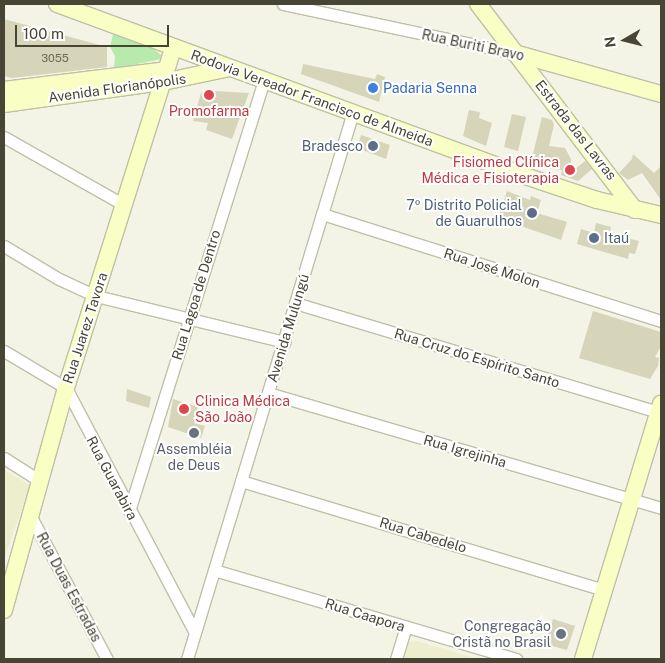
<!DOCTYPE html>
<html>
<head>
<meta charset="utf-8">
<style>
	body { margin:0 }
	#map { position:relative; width:665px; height:663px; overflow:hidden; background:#f3f4e5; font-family:"Public Sans",sans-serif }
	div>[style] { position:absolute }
	.education>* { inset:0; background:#eceece }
	.green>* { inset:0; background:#b8ebab }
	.building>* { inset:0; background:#d6d5ba }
	.roads { filter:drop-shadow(1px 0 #c0c0a7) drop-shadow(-1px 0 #c0c0a7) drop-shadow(0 1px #c0c0a7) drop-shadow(0 -1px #c0c0a7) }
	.street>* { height:11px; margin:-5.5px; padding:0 5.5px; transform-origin:5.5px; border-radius:5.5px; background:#fff }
	.secondary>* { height:16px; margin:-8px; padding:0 8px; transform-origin:8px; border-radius:8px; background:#f9ffc4 }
	.dots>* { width:14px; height:14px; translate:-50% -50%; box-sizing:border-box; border:2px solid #fff; border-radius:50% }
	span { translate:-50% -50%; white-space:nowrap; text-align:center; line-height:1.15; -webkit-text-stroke:4px #fff; paint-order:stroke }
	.number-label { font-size:11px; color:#6b6a56 }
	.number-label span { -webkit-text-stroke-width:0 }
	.street-label { font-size:14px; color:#474634 }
	.shop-label { font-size:14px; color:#366cbe }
	.left { translate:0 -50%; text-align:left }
	.health-label { font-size:14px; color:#be3a42 }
	.right { translate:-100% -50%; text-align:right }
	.service-label { font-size:14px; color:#4e5e75 }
	.worship-label { font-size:14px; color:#5b616d }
	.frame { position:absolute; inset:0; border:5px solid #474634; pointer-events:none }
	.north { position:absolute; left:600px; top:15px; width:50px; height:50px; -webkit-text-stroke:4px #fff; paint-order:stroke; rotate:262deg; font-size:14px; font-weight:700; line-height:20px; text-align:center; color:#474634 }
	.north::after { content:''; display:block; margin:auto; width:18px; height:22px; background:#474634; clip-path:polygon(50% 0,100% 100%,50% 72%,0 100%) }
	.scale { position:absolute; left:15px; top:25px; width:154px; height:22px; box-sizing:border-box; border:2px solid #474634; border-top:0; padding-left:6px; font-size:15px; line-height:18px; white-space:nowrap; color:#474634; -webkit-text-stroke:4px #fff; paint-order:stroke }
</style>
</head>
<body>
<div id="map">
	<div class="education">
		<div style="clip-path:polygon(4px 470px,30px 485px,4px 559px)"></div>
		<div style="clip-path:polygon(417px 641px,478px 659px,404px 659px,409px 642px)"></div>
	</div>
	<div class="green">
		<div style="clip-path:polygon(113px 34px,154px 49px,162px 56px,161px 59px,114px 69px,115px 56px,110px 47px)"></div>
	</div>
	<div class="building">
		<div style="clip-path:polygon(4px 19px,107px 47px,107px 67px,12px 78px,4px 76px)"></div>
		<div style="clip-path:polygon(303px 64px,375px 79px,377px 74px,385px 77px,379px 102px,301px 74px)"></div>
		<div style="clip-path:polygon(214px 91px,249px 93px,232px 139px,206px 130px,208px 123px,193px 121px,201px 93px)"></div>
		<div style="clip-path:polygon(469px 110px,480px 112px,479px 118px,492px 123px,486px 146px,463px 136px)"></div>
		<div style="clip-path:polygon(512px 114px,526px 117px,518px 151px,504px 147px)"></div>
		<div style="clip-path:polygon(542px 117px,552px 120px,554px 125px,549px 146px,565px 148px,571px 159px,570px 173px,585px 161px,592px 169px,578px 181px,561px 175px,562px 170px,547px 168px,548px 163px,532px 158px)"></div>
		<div style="clip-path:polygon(361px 135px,390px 145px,386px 159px,357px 148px)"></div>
		<div style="clip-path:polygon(633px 154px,654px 173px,661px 166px,661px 200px,642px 173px,628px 180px,619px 173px,632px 159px)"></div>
		<div style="clip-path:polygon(507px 191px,530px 200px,531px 196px,541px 200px,537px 213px,567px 222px,561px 240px,498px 218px)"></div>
		<div style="clip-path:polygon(596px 223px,611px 227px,610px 234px,639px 241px,635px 254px,629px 253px,628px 259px,577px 244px,581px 229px,594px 233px)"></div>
		<div style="clip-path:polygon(593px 311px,661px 332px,661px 346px,655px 357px,659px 358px,658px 366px,650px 379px,579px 358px)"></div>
		<div style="clip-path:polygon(127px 389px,151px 397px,149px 408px,126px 401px)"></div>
		<div style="clip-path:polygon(173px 399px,198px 407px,194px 423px,205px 426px,201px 438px,168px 427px)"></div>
		<div style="clip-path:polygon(553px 619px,575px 626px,567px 650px,545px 644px)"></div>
	</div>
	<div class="roads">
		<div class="street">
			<div style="left:283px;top:4px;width:236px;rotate:12deg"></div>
			<div style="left:4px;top:137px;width:138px;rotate:29.5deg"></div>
			<div style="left:322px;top:214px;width:355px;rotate:17.5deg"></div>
			<div style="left:4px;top:246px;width:64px;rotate:31deg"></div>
			<div style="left:59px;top:279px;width:41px;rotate:24.7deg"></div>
			<div style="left:96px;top:296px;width:194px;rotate:13.7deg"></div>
			<div style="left:295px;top:303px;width:380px;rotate:16.7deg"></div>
			<div style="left:4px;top:351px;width:72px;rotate:30.8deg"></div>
			<div style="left:66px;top:388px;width:275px;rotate:62.2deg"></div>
			<div style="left:268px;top:393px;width:409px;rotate:16.3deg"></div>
			<div style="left:4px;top:458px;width:43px;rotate:32.6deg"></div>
			<div style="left:241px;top:481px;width:379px;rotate:16.7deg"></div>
			<div style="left:129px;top:511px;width:453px;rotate:-72.6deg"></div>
			<div style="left:30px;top:515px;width:163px;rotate:61.9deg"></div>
			<div style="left:214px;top:570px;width:315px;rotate:16.4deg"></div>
			<div style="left:187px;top:659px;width:572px;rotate:-73.12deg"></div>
			<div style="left:396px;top:659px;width:34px;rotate:-73deg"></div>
		</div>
		<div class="secondary">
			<div style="left:57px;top:4px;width:502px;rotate:20.17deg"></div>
			<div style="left:528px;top:177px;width:73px;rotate:18.4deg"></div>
			<div style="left:597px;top:200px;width:66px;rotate:13.2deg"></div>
			<div style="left:478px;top:4px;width:259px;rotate:52.7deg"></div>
			<div style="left:514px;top:53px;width:153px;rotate:15.6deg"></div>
			<div style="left:4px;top:90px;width:163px;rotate:-7deg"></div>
			<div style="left:4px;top:104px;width:161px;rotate:-7.9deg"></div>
			<div style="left:163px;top:82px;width:67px;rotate:-12deg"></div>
			<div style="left:4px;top:610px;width:230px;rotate:-74.4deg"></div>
			<div style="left:66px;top:388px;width:356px;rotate:-72.5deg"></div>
			<div style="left:583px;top:659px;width:267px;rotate:-73deg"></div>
		</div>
	</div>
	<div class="dots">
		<div style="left:373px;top:88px;background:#3f7fe0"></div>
		<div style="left:209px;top:95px;background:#e0444e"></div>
		<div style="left:373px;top:146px;background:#5c6f8a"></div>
		<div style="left:570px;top:170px;background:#e0444e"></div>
		<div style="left:532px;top:213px;background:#5c6f8a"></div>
		<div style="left:594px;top:238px;background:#5c6f8a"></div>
		<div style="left:184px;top:409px;background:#e0444e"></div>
		<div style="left:194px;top:433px;background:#6b7280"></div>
		<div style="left:561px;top:634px;background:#6b7280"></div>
	</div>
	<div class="number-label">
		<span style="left:55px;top:58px">3055</span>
	</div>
	<div class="street-label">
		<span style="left:473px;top:45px;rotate:12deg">Rua Buriti Bravo</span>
		<span style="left:117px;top:88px;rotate:-8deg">Avenida Florianópolis</span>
		<span style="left:312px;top:98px;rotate:20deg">Rodovia Vereador Francisco de Almeida</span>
		<span style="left:576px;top:130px;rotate:52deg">Estrada das Lavras</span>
		<span style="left:492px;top:268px;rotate:18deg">Rua José Molon</span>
		<span style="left:196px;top:295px;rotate:-73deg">Rua Lagoa de Dentro</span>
		<span style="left:85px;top:328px;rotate:-72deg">Rua Juarez Tavora</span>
		<span style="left:288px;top:328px;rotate:-73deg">Avenida Mulungú</span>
		<span style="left:477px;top:358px;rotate:17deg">Rua Cruz do Espírito Santo</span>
		<span style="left:465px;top:451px;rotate:16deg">Rua Igrejinha</span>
		<span style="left:112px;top:478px;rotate:62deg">Rua Guarabira</span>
		<span style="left:423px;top:535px;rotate:17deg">Rua Cabedelo</span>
		<span style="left:69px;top:587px;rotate:62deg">Rua Duas Estradas</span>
		<span style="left:365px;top:615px;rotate:17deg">Rua Caapora</span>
	</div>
	<div class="shop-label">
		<span class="left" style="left:383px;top:88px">Padaria Senna</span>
	</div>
	<div class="health-label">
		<span style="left:209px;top:111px">Promofarma</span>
		<span class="right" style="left:559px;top:170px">Fisiomed Clínica<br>Médica e Fisioterapia</span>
		<span class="left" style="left:195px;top:409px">Clinica Médica<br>São João</span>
	</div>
	<div class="service-label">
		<span class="right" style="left:363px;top:146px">Bradesco</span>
		<span class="right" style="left:522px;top:213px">7º Distrito Policial<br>de Guarulhos</span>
		<span class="left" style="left:604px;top:238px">Itaú</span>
	</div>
	<div class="worship-label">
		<span style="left:194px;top:457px">Assembléia<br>de Deus</span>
		<span class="right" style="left:551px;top:634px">Congregação<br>Cristã no Brasil</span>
	</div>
	<div class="frame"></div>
	<div class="north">N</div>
	<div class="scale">100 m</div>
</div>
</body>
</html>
